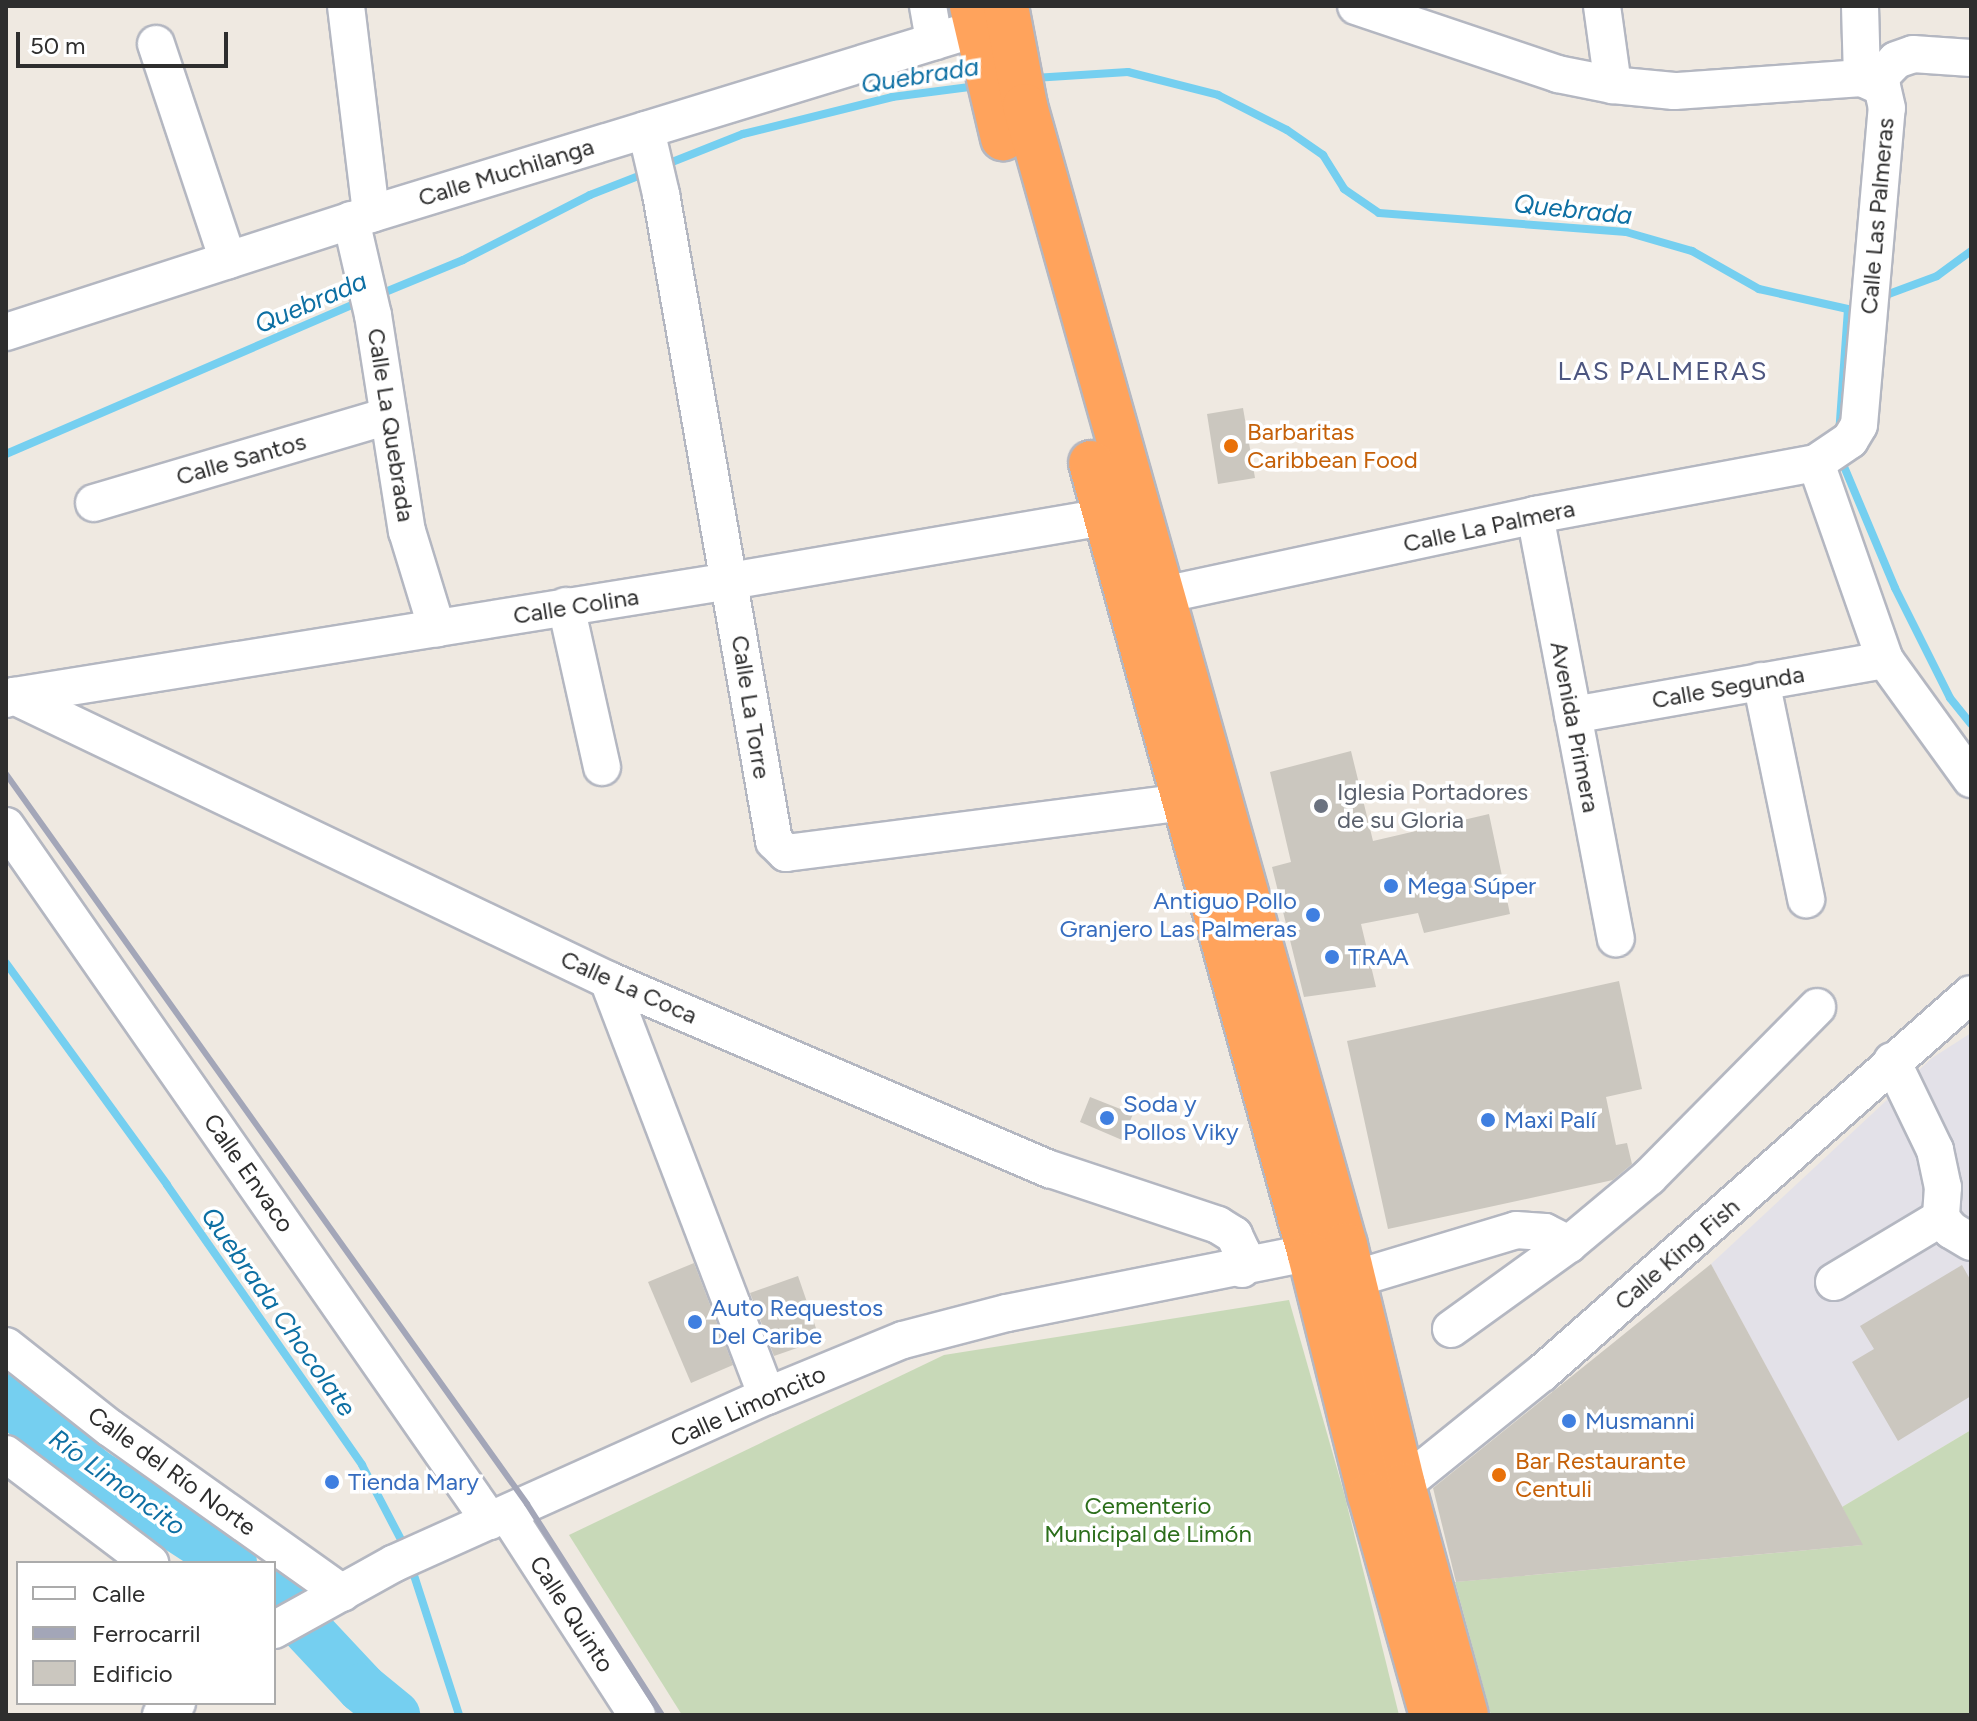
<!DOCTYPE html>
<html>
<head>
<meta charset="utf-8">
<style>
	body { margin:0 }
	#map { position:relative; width:1977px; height:1721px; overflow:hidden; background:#efe9e1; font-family:Figtree,sans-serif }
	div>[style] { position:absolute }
	.industrial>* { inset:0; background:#e3e1e8 }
	.cemetery>* { inset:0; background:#c8d9b8 }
	.stream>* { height:8px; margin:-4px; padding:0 4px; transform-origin:4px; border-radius:4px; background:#75cff0 }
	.river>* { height:50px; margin:-25px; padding:0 25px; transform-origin:25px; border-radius:25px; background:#75cff0 }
	.building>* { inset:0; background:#cbc7bf }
	.roads { filter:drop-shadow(2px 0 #b4b7c1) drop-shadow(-2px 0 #b4b7c1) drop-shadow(0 2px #b4b7c1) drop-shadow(0 -2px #b4b7c1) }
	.minor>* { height:36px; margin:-18px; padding:0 18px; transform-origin:18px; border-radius:18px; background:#fff }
	.highway>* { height:44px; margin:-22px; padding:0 22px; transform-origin:22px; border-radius:22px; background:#ffa35c }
	.rail>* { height:6px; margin:-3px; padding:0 3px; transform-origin:3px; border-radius:3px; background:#a3a6b8 }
	.dots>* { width:22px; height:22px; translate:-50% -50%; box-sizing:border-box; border:4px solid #fff; border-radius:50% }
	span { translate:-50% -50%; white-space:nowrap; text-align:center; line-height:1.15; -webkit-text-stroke:7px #fff; paint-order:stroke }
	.street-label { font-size:24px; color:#2e2e2e }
	.food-label { font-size:24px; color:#c56008 }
	.left { translate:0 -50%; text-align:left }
	.worship-label { font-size:24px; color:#5b616d }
	.shop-label { font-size:24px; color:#366cbe }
	.right { translate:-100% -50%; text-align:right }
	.park-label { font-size:24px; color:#2c6e1b }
	.water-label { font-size:26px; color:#0d6fa3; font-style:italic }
	.neighbourhood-label { font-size:26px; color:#4d5680; letter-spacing:2px }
	.frame { position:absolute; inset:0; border:8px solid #2e2e2e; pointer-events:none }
	.legend { position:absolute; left:16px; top:1561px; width:260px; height:144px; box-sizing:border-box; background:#fff; border:2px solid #ababab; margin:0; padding:10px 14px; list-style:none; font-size:24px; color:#2e2e2e }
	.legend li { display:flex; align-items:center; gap:16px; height:40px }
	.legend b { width:40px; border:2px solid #ababab }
	.scale { position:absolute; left:16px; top:32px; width:212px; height:36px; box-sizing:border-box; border:4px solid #2e2e2e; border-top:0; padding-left:10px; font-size:24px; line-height:28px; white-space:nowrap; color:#2e2e2e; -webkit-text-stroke:6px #fff; paint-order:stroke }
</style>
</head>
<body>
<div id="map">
	<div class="industrial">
		<div style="clip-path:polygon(1971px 1033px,1971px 1430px,1842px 1507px,1711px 1264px,1932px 1058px)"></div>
	</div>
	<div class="cemetery">
		<div style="clip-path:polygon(1289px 1300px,1344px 1493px,1399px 1715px,682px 1715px,569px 1535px,944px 1355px)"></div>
		<div style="clip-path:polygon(1971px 1430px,1971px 1715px,1491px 1715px,1455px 1582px,1862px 1545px,1842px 1507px)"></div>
	</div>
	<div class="stream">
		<div style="left:1034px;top:78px;width:94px;rotate:-3.7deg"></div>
		<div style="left:1128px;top:72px;width:93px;rotate:14.3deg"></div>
		<div style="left:1218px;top:95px;width:77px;rotate:26.9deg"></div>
		<div style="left:1287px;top:130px;width:44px;rotate:34.8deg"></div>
		<div style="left:1323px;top:155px;width:40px;rotate:58deg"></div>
		<div style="left:1344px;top:189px;width:42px;rotate:34.4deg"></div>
		<div style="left:1379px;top:213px;width:248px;rotate:4.4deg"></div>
		<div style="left:1626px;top:232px;width:69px;rotate:16.1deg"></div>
		<div style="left:1692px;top:251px;width:77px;rotate:29.6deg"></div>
		<div style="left:1759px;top:289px;width:91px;rotate:12.7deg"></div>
		<div style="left:1848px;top:309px;width:126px;rotate:94.1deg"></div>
		<div style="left:662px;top:166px;width:87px;rotate:-21.6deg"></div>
		<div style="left:743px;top:134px;width:154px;rotate:-13.9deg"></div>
		<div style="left:892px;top:97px;width:86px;rotate:-7.4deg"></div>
		<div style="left:378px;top:295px;width:92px;rotate:-22.4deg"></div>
		<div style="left:463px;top:260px;width:143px;rotate:-27.1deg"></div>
		<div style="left:590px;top:195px;width:60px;rotate:-21.4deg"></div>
		<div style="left:1886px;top:295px;width:54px;rotate:-20.4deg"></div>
		<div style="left:1937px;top:276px;width:42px;rotate:-36.3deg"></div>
		<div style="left:6px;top:454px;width:387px;rotate:-23.3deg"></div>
		<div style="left:1840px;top:457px;width:142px;rotate:67.2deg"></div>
		<div style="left:1895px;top:588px;width:123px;rotate:63.4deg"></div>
		<div style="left:1950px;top:698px;width:33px;rotate:51deg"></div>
		<div style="left:6px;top:963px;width:274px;rotate:54deg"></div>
		<div style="left:167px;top:1185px;width:341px;rotate:55.1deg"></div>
		<div style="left:362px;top:1465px;width:95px;rotate:62.4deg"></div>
		<div style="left:411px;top:1566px;width:157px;rotate:72.1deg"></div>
	</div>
	<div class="river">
		<div style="left:6px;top:1398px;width:113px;rotate:40.7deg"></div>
		<div style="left:92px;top:1472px;width:167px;rotate:33deg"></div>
		<div style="left:274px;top:1594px;width:129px;rotate:46.9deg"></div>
		<div style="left:362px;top:1688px;width:43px;rotate:39.3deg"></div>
	</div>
	<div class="building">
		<div style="clip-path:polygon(1243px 408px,1255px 478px,1218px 484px,1207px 414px)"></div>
		<div style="clip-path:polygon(1351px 751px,1373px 841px,1489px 814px,1510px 914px,1424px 933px,1418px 913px,1361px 924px,1376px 987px,1304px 997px,1272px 867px,1291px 862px,1270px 772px)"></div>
		<div style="clip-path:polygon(1619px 981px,1642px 1089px,1606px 1097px,1616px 1145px,1627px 1143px,1632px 1164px,1613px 1180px,1388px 1229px,1347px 1041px)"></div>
		<div style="clip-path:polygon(1090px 1097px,1133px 1114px,1122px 1140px,1080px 1122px)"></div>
		<div style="clip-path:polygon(694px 1263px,733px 1365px,691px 1383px,648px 1282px)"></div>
		<div style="clip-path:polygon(1711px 1264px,1863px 1545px,1456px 1582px,1433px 1488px)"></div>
		<div style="clip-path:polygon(1962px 1265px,1971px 1281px,1971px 1396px,1898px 1441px,1852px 1362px,1874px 1349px,1860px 1326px)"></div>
		<div style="clip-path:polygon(798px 1276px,820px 1340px,774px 1356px,750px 1293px)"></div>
	</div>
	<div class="roads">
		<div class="minor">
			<div style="left:346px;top:6px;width:209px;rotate:83.1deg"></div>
			<div style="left:928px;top:6px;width:36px;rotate:80deg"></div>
			<div style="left:1602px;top:6px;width:80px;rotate:82.1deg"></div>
			<div style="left:1860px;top:6px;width:72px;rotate:88.4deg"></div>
			<div style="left:156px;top:44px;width:228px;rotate:71.6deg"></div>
			<div style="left:1875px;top:82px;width:30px;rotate:-46deg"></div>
			<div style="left:1896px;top:60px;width:18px;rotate:-19deg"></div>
			<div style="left:1913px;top:54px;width:58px;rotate:3.9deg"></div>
			<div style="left:646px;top:130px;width:66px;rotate:76.8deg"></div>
			<div style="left:661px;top:194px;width:657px;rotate:80.09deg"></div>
			<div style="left:774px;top:841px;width:17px;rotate:45deg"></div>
			<div style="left:786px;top:853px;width:399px;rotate:-7.3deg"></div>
			<div style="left:1182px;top:802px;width:29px;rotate:-18deg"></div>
			<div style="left:351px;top:220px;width:98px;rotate:77deg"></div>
			<div style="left:373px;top:315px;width:219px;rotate:81.1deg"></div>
			<div style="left:407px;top:531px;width:102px;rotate:73deg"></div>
			<div style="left:6px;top:332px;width:384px;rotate:-17.9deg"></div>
			<div style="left:371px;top:214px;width:632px;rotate:-17.03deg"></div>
			<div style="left:975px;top:29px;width:27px;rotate:-10deg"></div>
			<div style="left:1816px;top:463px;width:209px;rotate:70.7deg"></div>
			<div style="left:1885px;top:660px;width:147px;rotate:54.1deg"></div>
			<div style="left:94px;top:503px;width:307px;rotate:-16.5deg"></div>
			<div style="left:1535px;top:515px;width:431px;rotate:79.2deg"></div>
			<div style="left:1163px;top:595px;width:381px;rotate:-12.1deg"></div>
			<div style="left:1535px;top:515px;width:286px;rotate:-10.5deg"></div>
			<div style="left:1816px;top:463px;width:41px;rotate:-34.1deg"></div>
			<div style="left:1850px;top:440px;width:17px;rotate:-59deg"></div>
			<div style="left:1859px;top:425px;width:318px;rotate:-85deg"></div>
			<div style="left:1887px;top:108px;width:22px;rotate:-103deg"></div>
			<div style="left:1882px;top:87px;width:22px;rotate:-156deg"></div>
			<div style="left:1862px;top:78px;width:188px;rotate:176deg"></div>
			<div style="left:1674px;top:91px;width:61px;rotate:-174.4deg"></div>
			<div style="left:1613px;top:85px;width:56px;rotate:-168.7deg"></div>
			<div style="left:1558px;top:74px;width:213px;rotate:-161.4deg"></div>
			<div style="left:566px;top:606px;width:165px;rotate:77.4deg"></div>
			<div style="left:1761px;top:681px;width:223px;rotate:78.3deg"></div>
			<div style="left:14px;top:696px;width:725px;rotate:-9.12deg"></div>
			<div style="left:730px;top:581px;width:381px;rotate:-9.7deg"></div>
			<div style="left:1106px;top:517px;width:25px;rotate:-16deg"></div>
			<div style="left:6px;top:699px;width:9px;rotate:-21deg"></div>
			<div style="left:14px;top:696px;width:658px;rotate:25.55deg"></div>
			<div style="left:608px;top:980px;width:481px;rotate:23.2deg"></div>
			<div style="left:1050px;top:1169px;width:177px;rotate:18.4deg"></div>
			<div style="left:1218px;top:1225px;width:19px;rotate:32deg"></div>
			<div style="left:1234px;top:1235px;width:19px;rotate:65deg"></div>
			<div style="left:1242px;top:1252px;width:17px;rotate:90deg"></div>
			<div style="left:1573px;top:715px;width:317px;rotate:-10deg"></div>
			<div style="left:6px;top:826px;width:847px;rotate:55.15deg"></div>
			<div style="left:608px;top:980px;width:445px;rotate:69.1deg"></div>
			<div style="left:1892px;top:1061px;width:99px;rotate:64.2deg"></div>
			<div style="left:1935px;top:1150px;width:38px;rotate:78deg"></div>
			<div style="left:1943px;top:1187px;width:31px;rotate:94deg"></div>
			<div style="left:1941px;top:1218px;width:16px;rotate:50deg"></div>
			<div style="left:1951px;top:1230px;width:23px;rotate:31deg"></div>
			<div style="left:1354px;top:1279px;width:169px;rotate:-16.8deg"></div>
			<div style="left:1516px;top:1230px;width:29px;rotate:4deg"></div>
			<div style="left:1545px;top:1232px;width:27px;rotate:27deg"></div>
			<div style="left:1834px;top:1282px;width:125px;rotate:-30.9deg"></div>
			<div style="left:1451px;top:1329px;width:145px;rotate:-35.8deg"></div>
			<div style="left:1569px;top:1244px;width:104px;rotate:-39.9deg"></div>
			<div style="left:1649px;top:1177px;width:239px;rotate:-45.3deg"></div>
			<div style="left:6px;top:1346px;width:132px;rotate:38.3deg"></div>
			<div style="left:110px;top:1428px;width:285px;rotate:35.4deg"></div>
			<div style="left:6px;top:1454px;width:181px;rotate:37.1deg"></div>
			<div style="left:1379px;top:1492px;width:25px;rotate:-16deg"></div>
			<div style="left:1403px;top:1485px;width:179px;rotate:-38.9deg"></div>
			<div style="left:1542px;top:1373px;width:572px;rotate:-41.46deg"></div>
			<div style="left:507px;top:1514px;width:239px;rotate:57.1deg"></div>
			<div style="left:274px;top:1630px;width:138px;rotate:-29deg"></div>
			<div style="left:395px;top:1563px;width:408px;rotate:-24.2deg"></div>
			<div style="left:767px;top:1396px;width:147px;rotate:-22.4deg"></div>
			<div style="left:903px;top:1340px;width:107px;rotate:-14.6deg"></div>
			<div style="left:1007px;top:1313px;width:336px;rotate:-11.3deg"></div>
			<div style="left:161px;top:1715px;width:20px;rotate:-37deg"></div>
		</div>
		<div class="highway">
			<div style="left:972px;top:6px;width:136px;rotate:76.8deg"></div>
			<div style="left:1006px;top:6px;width:102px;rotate:79.2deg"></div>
			<div style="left:1025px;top:106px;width:1183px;rotate:74.31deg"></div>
			<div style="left:1345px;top:1245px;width:247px;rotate:76.4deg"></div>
			<div style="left:1403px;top:1485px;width:238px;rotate:74.7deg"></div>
			<div style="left:1091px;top:463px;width:822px;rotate:74.54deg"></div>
			<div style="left:1310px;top:1255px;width:247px;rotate:76deg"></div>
			<div style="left:1370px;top:1495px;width:229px;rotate:74.3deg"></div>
		</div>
	</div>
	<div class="rail">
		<div style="left:6px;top:774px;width:897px;rotate:54.48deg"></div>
		<div style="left:527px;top:1504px;width:250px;rotate:57.4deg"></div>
	</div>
	<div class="dots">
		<div style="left:1231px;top:446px;background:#e8710a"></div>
		<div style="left:1321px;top:806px;background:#6b7280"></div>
		<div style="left:1391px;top:886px;background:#3f7fe0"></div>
		<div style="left:1313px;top:915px;background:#3f7fe0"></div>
		<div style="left:1332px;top:957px;background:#3f7fe0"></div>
		<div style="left:1107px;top:1118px;background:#3f7fe0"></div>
		<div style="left:1488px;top:1120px;background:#3f7fe0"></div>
		<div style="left:695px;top:1322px;background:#3f7fe0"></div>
		<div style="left:1569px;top:1421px;background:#3f7fe0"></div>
		<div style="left:1499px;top:1475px;background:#e8710a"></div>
		<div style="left:332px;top:1482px;background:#3f7fe0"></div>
	</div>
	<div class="street-label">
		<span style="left:506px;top:172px;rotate:-17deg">Calle Muchilanga</span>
		<span style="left:1877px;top:216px;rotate:-85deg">Calle Las Palmeras</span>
		<span style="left:391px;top:425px;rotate:81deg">Calle La Quebrada</span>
		<span style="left:241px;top:459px;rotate:-16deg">Calle Santos</span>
		<span style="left:1489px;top:526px;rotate:-12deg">Calle La Palmera</span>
		<span style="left:576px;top:606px;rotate:-9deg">Calle Colina</span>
		<span style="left:1728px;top:687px;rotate:-10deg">Calle Segunda</span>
		<span style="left:751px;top:707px;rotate:81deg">Calle La Torre</span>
		<span style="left:1575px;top:727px;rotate:79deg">Avenida Primera</span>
		<span style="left:629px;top:987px;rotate:24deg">Calle La Coca</span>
		<span style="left:249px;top:1173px;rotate:55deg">Calle Envaco</span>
		<span style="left:1677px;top:1254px;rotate:-41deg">Calle King Fish</span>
		<span style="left:748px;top:1406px;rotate:-24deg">Calle Limoncito</span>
		<span style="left:172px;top:1471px;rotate:36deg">Calle del Río Norte</span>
		<span style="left:572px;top:1614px;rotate:57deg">Calle Quinto</span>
	</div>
	<div class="food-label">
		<span class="left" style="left:1247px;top:446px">Barbaritas<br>Caribbean Food</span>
		<span class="left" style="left:1515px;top:1475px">Bar Restaurante<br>Centuli</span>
	</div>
	<div class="worship-label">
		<span class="left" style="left:1337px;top:806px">Iglesia Portadores<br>de su Gloria</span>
	</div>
	<div class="shop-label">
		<span class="left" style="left:1407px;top:886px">Mega Súper</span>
		<span class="right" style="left:1297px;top:915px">Antiguo Pollo<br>Granjero Las Palmeras</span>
		<span class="left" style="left:1348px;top:957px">TRAA</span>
		<span class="left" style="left:1123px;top:1118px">Soda y<br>Pollos Viky</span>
		<span class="left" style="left:1504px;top:1120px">Maxi Palí</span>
		<span class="left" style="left:711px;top:1322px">Auto Requestos<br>Del Caribe</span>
		<span class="left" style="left:1585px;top:1421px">Musmanni</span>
		<span class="left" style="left:348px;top:1482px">Tienda Mary</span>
	</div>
	<div class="park-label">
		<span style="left:1148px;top:1520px">Cementerio<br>Municipal de Limón</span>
	</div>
	<div class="water-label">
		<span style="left:920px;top:76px;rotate:-9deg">Quebrada</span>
		<span style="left:1573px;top:210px;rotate:6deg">Quebrada</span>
		<span style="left:311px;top:303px;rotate:-23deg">Quebrada</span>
		<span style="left:278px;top:1312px;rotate:55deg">Quebrada Chocolate</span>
		<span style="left:117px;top:1483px;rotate:36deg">Río Limoncito</span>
	</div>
	<div class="neighbourhood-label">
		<span style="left:1663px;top:372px">LAS PALMERAS</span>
	</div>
	<div class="frame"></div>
	<ul class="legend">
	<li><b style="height:10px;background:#fff"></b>Calle</li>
	<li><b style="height:10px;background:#a3a6b8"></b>Ferrocarril</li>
	<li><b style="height:22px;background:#cbc7bf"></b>Edificio</li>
	</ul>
	<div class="scale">50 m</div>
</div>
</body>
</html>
